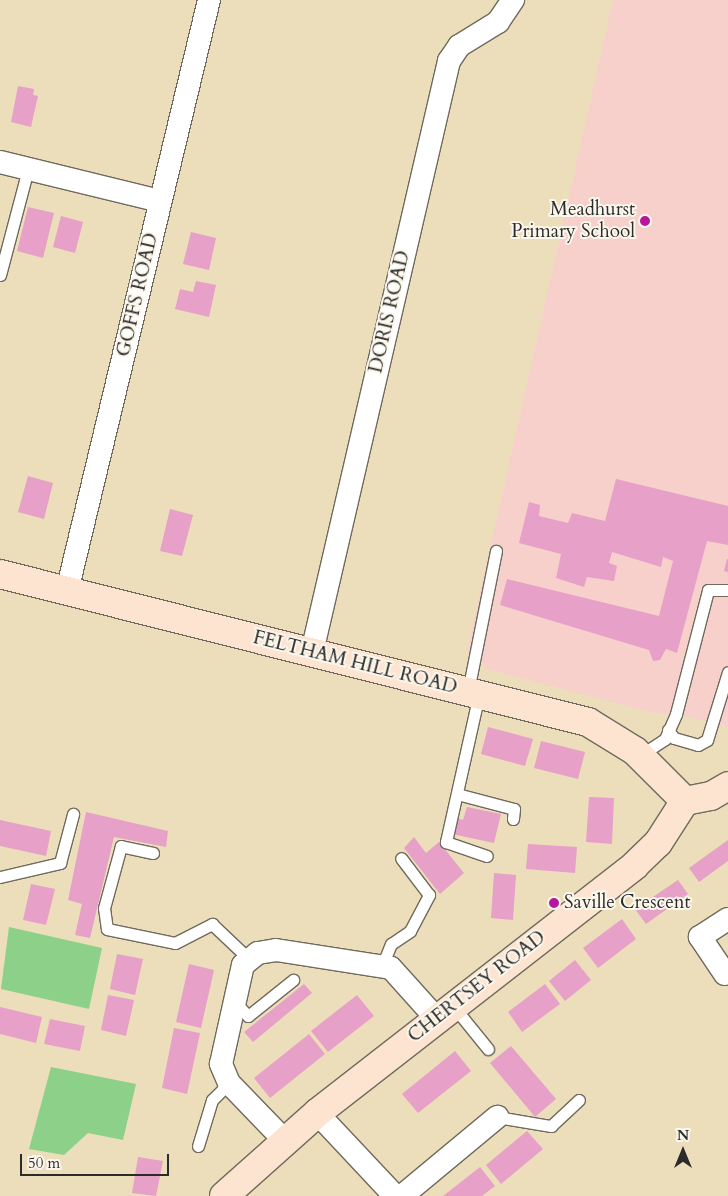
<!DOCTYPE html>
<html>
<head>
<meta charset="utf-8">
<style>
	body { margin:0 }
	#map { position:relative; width:728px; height:1196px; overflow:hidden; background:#ecdebb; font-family:Cardo,serif }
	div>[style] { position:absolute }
	.built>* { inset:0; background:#f7d0cc }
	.green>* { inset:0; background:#8cd089 }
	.building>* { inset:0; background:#e7a0c7 }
	.roads { filter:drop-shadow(1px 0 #6f6a5d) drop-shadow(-1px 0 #6f6a5d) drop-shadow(0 1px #6f6a5d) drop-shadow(0 -1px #6f6a5d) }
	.lane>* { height:11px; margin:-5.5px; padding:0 5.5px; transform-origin:5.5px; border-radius:5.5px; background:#fff }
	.street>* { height:22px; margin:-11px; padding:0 11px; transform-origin:11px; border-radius:11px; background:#fff }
	.secondary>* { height:28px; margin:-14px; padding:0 14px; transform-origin:14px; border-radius:14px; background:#fde4d1 }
	.dots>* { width:14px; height:14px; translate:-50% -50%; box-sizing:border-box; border:2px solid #fbf7ec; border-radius:50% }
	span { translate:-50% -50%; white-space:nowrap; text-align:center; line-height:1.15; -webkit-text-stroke:4px #fbf7ec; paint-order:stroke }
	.poi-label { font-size:19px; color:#2b2b2b }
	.right { translate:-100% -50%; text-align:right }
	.left { translate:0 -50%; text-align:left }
	.street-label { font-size:19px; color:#2b2b2b }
	.north { position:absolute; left:658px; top:1126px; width:50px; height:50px; -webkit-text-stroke:4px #fbf7ec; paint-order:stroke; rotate:0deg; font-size:14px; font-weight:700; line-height:20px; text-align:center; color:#2b2b2b }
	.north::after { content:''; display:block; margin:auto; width:18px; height:22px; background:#2b2b2b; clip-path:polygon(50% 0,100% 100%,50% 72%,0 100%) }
	.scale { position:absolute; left:20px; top:1154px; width:149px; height:22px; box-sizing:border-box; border:2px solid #2b2b2b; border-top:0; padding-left:6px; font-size:15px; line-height:18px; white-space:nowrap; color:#2b2b2b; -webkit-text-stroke:4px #fbf7ec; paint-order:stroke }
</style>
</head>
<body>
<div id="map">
	<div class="built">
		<div style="clip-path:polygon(613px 0,728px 0,728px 727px,676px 714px,655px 713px,487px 669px,475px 653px,467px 651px)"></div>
	</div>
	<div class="green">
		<div style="clip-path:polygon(9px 927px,102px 948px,89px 1009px,1px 989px)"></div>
		<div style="clip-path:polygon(51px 1067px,136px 1084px,123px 1140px,88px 1133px,64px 1155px,29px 1149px)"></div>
	</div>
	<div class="building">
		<div style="clip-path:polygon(18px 86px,34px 89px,33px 95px,38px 96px,31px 127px,11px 122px)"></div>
		<div style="clip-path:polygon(28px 207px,54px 213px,43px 258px,17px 251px)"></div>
		<div style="clip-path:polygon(61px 216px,83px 222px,75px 253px,53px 247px)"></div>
		<div style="clip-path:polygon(191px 232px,216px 238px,209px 270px,183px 264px)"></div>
		<div style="clip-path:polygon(196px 281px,216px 285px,209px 317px,175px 309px,180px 289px,193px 292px)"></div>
		<div style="clip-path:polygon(28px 476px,53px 483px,44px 519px,18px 512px)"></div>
		<div style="clip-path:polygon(616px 479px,728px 506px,728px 545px,707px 541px,677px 653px,666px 649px,660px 660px,653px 661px,649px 650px,500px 605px,507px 579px,659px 616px,673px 561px,663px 557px,661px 567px,612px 552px,609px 563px,617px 566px,614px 581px,587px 577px,584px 587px,556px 578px,561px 554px,519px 543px,529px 502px,540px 505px,539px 516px,568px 523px,572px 513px,605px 521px)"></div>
		<div style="clip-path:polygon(170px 509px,193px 515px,182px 556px,160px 551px)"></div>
		<div style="clip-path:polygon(727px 559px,728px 559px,728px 572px,724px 571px)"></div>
		<div style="clip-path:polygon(488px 727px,533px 739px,525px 766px,481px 754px)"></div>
		<div style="clip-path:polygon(541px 741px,585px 752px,578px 779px,534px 768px)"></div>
		<div style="clip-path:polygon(589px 797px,614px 798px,612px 844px,586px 842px)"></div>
		<div style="clip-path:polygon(467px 807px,501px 814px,494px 843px,452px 834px,456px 818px,463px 820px)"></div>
		<div style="clip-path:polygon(86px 812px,168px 831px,166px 847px,114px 837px,90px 938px,75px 935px,82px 904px,68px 900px)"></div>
		<div style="clip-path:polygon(0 820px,51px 831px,46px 856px,0 846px)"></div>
		<div style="clip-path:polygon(414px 837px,426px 853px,439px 842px,464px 873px,440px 894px,404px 848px)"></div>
		<div style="clip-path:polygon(728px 840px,728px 861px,699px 882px,689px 868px)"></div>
		<div style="clip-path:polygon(528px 844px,577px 847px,575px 873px,526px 869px)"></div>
		<div style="clip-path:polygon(494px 873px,516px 875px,513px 920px,491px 918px)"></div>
		<div style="clip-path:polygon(678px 880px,688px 894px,646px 924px,635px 909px)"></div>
		<div style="clip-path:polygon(31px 884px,55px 889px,46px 925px,23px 920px)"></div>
		<div style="clip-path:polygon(622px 919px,636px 939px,598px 968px,583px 948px)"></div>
		<div style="clip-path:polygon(117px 954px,143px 959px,135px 995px,110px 989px)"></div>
		<div style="clip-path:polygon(575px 960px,591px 980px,565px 1001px,549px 981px)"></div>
		<div style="clip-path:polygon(189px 964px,214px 970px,201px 1028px,176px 1022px)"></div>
		<div style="clip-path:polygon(304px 984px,312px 993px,253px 1042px,244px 1032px)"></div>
		<div style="clip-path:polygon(545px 984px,560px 1004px,522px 1032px,508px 1012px)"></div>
		<div style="clip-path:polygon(108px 995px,134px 1000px,126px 1036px,101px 1030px)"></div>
		<div style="clip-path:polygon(357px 995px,374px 1016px,328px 1052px,311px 1031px)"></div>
		<div style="clip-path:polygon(0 1007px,42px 1017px,36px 1043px,0 1034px)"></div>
		<div style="clip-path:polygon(50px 1019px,85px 1026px,80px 1051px,44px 1044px)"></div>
		<div style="clip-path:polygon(174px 1028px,200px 1033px,187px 1094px,162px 1088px)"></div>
		<div style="clip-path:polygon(309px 1034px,325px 1054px,270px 1098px,254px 1078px)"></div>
		<div style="clip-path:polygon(511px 1046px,556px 1099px,535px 1117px,490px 1063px)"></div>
		<div style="clip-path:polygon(455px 1051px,471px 1071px,418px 1113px,402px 1094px)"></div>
		<div style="clip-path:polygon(527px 1131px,543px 1149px,501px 1184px,486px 1165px)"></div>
		<div style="clip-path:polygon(138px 1157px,163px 1161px,156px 1196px,132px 1193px)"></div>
		<div style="clip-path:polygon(480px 1167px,495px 1186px,482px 1196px,443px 1196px)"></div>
	</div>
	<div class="roads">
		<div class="lane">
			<div style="left:0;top:275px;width:110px;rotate:-75.2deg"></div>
			<div style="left:468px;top:691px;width:143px;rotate:-78.7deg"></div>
			<div style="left:479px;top:694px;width:152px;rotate:102.6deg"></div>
			<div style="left:446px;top:842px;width:43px;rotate:18.9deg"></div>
			<div style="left:668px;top:730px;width:10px;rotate:53deg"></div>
			<div style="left:674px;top:738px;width:25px;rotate:16deg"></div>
			<div style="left:698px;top:745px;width:10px;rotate:-29deg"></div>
			<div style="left:707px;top:740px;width:71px;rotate:-72.8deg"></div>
			<div style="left:639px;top:756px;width:31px;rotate:-33deg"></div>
			<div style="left:665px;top:739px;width:27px;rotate:-66deg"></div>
			<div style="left:676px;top:714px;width:128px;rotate:-75.5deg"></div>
			<div style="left:708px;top:590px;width:20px"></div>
			<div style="left:457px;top:794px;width:59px;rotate:14.7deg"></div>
			<div style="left:514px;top:809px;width:10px;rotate:96deg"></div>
			<div style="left:153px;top:853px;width:33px;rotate:-168deg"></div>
			<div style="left:121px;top:846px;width:64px;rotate:105.3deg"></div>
			<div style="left:104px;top:908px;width:21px;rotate:82deg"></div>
			<div style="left:107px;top:929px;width:69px;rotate:11.6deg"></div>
			<div style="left:175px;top:943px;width:42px;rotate:-27.2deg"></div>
			<div style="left:212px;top:924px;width:52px;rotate:43.5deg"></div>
			<div style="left:0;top:877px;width:62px;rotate:-13.1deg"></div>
			<div style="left:60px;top:863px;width:51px;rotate:-75.1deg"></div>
			<div style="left:382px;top:966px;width:24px;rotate:-68deg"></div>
			<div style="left:391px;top:944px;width:23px;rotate:-34deg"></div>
			<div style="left:410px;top:931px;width:41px;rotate:-62.2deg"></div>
			<div style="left:429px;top:895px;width:46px;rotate:-127.1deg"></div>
			<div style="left:235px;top:1002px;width:19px;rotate:47deg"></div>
			<div style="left:248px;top:1016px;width:58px;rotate:-38.7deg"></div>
			<div style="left:454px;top:1007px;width:54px;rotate:51deg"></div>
			<div style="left:497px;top:1117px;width:55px;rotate:9.5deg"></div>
			<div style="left:551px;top:1126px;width:38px;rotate:-43deg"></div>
			<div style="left:198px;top:1146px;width:48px;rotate:-73.1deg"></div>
			<div style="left:212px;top:1100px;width:24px;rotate:-45deg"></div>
		</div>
		<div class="street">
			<div style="left:0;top:162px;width:165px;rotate:13.7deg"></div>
			<div style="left:67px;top:591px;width:608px;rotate:-76.49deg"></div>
			<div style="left:312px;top:652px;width:607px;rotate:-76.95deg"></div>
			<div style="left:449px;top:61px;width:18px;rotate:-56deg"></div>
			<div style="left:459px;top:46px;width:46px;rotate:-31.6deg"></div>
			<div style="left:498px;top:22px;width:27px;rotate:-56deg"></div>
			<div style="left:725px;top:974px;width:45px;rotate:-124deg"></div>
			<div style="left:700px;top:937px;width:33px;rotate:-33deg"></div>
			<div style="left:317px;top:1113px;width:114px;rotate:46.8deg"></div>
			<div style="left:284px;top:1140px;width:79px;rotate:-134deg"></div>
			<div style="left:229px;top:1083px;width:21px;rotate:-113deg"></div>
			<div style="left:221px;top:1064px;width:101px;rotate:-77.5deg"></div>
			<div style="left:243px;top:965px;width:19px;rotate:-39deg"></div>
			<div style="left:258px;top:953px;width:18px;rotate:-9deg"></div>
			<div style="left:276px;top:950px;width:116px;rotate:8.9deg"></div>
			<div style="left:391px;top:968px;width:67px;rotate:48deg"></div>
			<div style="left:402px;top:1196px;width:124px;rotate:-39.7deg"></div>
		</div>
		<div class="secondary">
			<div style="left:0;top:574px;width:606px;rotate:14.13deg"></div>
			<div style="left:588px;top:722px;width:55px;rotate:31.7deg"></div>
			<div style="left:635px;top:751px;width:71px;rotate:45deg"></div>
			<div style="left:224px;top:1196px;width:125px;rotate:-41.7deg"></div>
			<div style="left:317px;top:1113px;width:403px;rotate:-37.9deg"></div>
			<div style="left:635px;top:865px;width:32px;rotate:-44deg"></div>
			<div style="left:658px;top:843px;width:50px;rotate:-57.3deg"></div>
			<div style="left:685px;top:801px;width:26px;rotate:-11deg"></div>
			<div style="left:711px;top:796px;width:20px;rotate:-30deg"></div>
		</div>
	</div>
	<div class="dots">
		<div style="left:645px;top:221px;background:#b5179e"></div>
		<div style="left:554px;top:903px;background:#b5179e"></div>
	</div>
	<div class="poi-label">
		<span class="right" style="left:635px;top:221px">Meadhurst<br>Primary School</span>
		<span class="left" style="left:564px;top:903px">Saville Crescent</span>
	</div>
	<div class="street-label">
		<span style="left:138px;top:295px;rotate:-77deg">GOFFS ROAD</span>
		<span style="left:390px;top:312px;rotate:-77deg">DORIS ROAD</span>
		<span style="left:355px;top:663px;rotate:14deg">FELTHAM HILL ROAD</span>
		<span style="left:477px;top:987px;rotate:-38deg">CHERTSEY ROAD</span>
	</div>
	<div class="north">N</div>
	<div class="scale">50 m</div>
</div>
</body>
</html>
